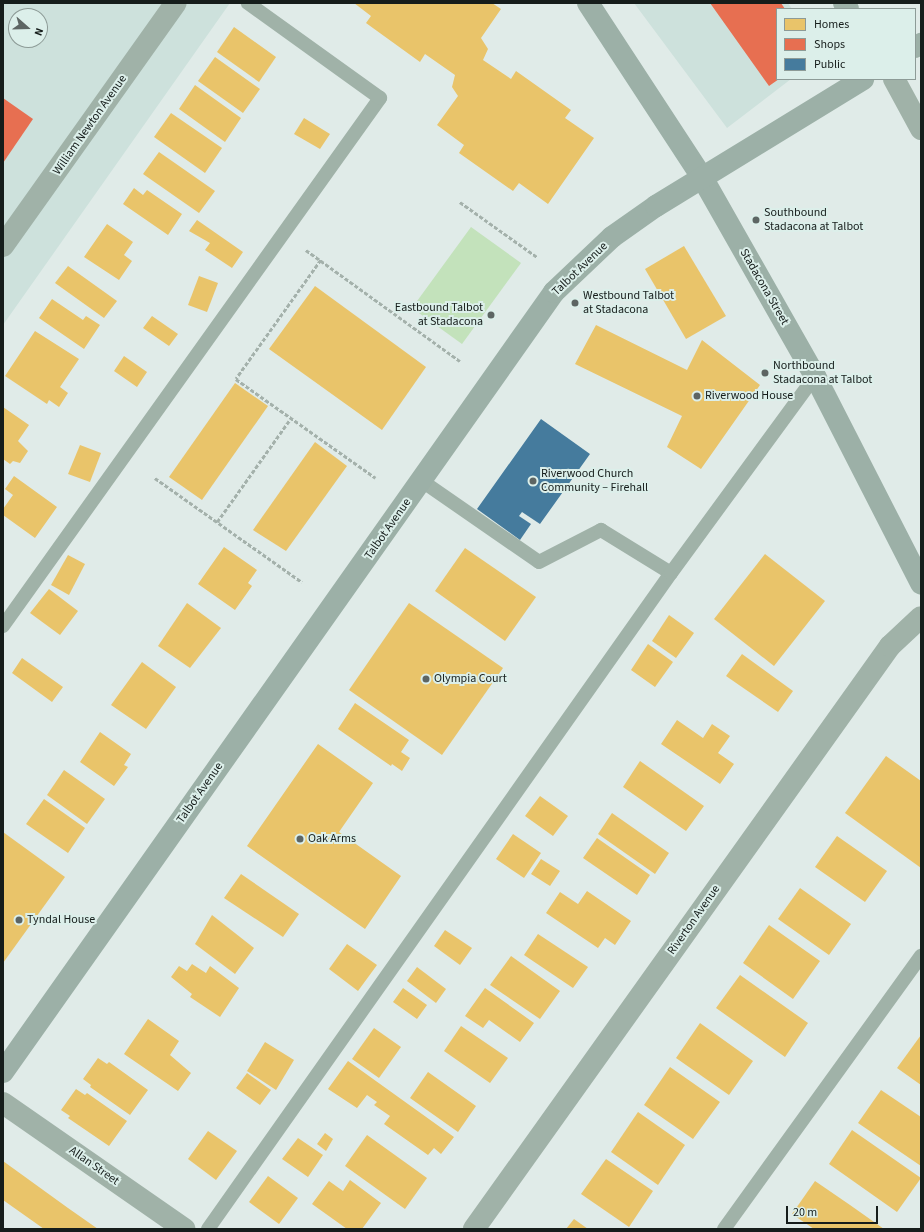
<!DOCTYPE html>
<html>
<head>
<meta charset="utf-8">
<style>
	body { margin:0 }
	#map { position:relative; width:924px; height:1232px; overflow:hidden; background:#e0ebe8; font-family:"Source Sans 3",sans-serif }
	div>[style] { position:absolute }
	.built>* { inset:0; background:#cde1dc }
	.green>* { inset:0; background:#c3e2bb }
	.homes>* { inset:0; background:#e9c46a }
	.shops>* { inset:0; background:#e76f51 }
	.public>* { inset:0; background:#457b9d }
	.path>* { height:2.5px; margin-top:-1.25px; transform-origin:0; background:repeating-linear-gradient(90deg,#a4b1ab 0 4px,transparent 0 6px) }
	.lane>* { height:14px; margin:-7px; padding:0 7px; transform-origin:7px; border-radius:7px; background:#a0b2a8 }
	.street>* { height:22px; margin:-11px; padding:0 11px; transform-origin:11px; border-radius:11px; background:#a0b2a8 }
	.secondary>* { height:22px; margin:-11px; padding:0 11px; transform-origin:11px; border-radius:11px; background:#9cb0a7 }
	.dots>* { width:11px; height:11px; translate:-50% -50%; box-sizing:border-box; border:2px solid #dcefea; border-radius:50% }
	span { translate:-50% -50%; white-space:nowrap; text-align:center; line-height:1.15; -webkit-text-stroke:4px #dcefea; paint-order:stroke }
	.street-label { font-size:12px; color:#161d1b }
	.poi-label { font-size:12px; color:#161d1b }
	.left { translate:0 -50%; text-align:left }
	.right { translate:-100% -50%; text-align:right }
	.frame { position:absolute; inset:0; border:4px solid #161d1b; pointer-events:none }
	.legend { position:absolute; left:776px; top:8px; width:140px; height:72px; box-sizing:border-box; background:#dcefea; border:1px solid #8d9b97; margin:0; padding:5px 7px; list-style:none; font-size:12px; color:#161d1b }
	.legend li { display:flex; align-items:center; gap:8px; height:20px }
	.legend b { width:20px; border:1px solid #8d9b97 }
	.north { position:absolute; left:8px; top:8px; width:40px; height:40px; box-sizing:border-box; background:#dcefea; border:1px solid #8d9b97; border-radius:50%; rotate:110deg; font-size:11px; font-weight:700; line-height:16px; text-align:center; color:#161d1b }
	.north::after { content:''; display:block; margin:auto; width:14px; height:18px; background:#5d6563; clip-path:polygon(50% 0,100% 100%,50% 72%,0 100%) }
	.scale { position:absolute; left:786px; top:1206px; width:92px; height:18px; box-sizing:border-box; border:2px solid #161d1b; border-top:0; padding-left:5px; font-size:12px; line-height:14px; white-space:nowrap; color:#161d1b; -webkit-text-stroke:3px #dcefea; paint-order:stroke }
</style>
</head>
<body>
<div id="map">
	<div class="built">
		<div style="clip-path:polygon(evenodd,3px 3px,230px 3px,3px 325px,3px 3px,16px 16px,40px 16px,40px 40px,16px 40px,16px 16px)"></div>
		<div style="clip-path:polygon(634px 3px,788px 3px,792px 9px,777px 9px,777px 79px,791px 79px,727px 128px)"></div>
	</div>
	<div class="green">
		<div style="clip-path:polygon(471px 227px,521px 263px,462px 344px,412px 308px)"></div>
	</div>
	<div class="homes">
		<div style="clip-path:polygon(354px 3px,492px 3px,501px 9px,481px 38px,488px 49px,483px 60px,511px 79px,516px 71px,571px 110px,565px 118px,594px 138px,548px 204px,519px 183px,513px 191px,459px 153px,464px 145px,437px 125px,458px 96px,452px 87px,455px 75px,425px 54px,420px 62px,366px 23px,371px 16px)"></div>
		<div style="clip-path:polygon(234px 27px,276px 57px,259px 82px,217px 52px)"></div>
		<div style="clip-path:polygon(215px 57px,260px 89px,243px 113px,198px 81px)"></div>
		<div style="clip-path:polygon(195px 85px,241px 118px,225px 142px,179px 109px)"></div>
		<div style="clip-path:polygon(171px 113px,222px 148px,205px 173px,154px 137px)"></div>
		<div style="clip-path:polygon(304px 118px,330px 134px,320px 149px,294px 134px)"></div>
		<div style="clip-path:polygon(159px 152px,215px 191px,199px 213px,143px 174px)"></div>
		<div style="clip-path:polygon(134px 188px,143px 195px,147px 190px,182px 214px,168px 235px,123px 204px)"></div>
		<div style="clip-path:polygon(197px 220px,243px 252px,232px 268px,205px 250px,210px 243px,189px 231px)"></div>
		<div style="clip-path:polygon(107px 224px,133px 242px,124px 255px,132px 261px,119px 280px,84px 257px)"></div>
		<div style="clip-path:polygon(684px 246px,726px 316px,686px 339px,645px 269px)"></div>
		<div style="clip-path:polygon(68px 266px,117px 301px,104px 318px,55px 283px)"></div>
		<div style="clip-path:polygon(199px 276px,218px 283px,207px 312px,188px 305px)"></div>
		<div style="clip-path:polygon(315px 286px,426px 367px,382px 430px,269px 349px)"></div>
		<div style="clip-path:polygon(52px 299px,83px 320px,86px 316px,100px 325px,84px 349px,39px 318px)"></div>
		<div style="clip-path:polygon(152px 316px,178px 334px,169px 346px,143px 328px)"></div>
		<div style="clip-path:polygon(596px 325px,687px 370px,702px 340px,760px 385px,701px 469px,667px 447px,682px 416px,575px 364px)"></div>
		<div style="clip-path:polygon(35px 331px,79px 359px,60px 387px,68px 393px,59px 407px,49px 400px,47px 404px,5px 376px)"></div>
		<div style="clip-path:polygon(124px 356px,147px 372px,137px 387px,114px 371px)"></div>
		<div style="clip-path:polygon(235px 383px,268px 406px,202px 500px,169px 477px)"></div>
		<div style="clip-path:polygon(3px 407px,29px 425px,18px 441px,28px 451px,20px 463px,13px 461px,10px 464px,3px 459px)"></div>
		<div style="clip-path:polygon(315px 442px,347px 466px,286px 551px,253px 530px)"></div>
		<div style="clip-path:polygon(80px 445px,101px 453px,90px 482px,68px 474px)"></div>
		<div style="clip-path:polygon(14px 476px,57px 507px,35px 538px,3px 515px,3px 509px,13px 495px,5px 489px)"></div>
		<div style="clip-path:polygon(224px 547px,257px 570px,248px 583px,252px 586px,235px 610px,198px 584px)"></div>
		<div style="clip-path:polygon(465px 548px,536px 597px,505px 641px,435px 591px)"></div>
		<div style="clip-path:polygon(765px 554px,825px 601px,774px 666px,714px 619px)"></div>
		<div style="clip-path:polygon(68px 555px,85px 564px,69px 595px,51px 585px)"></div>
		<div style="clip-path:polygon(49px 589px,78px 611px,60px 635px,30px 613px)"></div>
		<div style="clip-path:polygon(187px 603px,221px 628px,190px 668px,158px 646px)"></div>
		<div style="clip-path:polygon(409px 603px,503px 668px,442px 755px,349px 690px)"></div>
		<div style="clip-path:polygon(669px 615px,694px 633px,676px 658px,652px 641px)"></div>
		<div style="clip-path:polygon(648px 644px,673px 662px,655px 687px,631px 670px)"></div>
		<div style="clip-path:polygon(742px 654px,793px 691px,778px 712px,726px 676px)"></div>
		<div style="clip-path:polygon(22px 658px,63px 687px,52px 702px,12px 673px)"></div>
		<div style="clip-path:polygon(142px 662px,176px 687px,146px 729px,111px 705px)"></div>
		<div style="clip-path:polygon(355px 703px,409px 740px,401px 752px,410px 758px,402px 771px,392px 764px,391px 766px,338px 729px)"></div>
		<div style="clip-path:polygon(677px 720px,703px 738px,712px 724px,730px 736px,718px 753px,734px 764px,720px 784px,661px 744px)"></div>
		<div style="clip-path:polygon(100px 732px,131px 754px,124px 765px,128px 767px,114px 786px,80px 762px)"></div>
		<div style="clip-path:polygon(318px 744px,373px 783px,339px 832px,401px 876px,365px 929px,247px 846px)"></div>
		<div style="clip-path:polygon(886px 756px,921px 781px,921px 868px,845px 813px)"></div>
		<div style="clip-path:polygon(640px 761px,704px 806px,686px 831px,623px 787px)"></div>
		<div style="clip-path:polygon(64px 770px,105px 799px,87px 824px,47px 795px)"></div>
		<div style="clip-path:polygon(540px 796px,568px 816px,553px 836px,525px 816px)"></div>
		<div style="clip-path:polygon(44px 799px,85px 828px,68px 853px,26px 824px)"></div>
		<div style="clip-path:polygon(612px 813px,669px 853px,655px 874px,598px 834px)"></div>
		<div style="clip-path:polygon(3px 832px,65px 877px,3px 963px)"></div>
		<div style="clip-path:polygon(513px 834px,541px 853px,524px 878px,496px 859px)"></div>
		<div style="clip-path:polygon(837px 836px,887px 871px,865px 902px,815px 867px)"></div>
		<div style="clip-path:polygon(597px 838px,650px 875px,637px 895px,583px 858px)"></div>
		<div style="clip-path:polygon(541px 859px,560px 871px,550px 886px,531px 874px)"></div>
		<div style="clip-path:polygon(241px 874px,299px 914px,283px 937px,224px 898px)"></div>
		<div style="clip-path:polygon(800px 888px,851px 924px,829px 955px,778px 919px)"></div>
		<div style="clip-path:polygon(587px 891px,631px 921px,615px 945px,605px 938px,598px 948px,546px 913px,560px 892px,578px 904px)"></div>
		<div style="clip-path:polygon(212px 915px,254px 948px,235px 974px,195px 944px)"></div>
		<div style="clip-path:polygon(769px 925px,820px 961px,793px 999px,743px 963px)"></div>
		<div style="clip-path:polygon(445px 930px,472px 948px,460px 965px,434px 946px)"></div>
		<div style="clip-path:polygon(538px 934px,588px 967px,573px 988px,524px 955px)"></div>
		<div style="clip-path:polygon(347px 944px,377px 965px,358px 991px,329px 969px)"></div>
		<div style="clip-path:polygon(511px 956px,560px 991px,540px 1019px,490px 985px)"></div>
		<div style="clip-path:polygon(192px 964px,206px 973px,210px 966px,239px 988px,220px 1017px,190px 997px,192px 994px,171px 977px,179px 966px,187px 971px)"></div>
		<div style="clip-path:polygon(417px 967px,446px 989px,436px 1003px,407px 981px)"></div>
		<div style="clip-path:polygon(740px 975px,808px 1023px,785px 1057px,716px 1008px)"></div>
		<div style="clip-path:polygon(403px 988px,427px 1005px,417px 1019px,393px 1002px)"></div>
		<div style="clip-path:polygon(485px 988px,534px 1023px,520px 1042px,489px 1020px,483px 1028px,465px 1016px)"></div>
		<div style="clip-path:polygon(148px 1019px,179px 1041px,170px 1055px,191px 1073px,178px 1091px,124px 1054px)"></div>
		<div style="clip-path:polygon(700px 1023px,753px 1061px,729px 1095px,676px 1058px)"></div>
		<div style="clip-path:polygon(461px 1026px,508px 1058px,490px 1083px,444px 1051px)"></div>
		<div style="clip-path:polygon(374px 1028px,401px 1047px,379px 1078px,352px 1059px)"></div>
		<div style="clip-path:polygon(921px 1035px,921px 1085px,897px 1068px)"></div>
		<div style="clip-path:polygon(265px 1042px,294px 1060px,276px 1090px,247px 1071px)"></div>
		<div style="clip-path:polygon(98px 1058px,107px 1064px,109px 1062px,148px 1090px,130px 1115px,90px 1087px,91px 1085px,83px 1079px)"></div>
		<div style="clip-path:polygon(348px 1061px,454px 1137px,441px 1154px,434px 1148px,428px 1155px,384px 1124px,390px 1116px,374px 1105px,377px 1102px,367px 1095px,357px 1108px,328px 1089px)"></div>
		<div style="clip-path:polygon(670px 1067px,720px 1102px,693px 1139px,644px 1105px)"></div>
		<div style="clip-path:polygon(428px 1072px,476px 1106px,458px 1132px,410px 1098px)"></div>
		<div style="clip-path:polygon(247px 1073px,271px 1090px,260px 1105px,236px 1088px)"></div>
		<div style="clip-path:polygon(76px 1089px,85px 1095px,87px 1093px,127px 1121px,109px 1146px,68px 1118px,70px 1116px,61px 1110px)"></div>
		<div style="clip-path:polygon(881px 1090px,921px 1117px,921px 1166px,858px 1123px)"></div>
		<div style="clip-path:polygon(638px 1112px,685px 1145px,658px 1185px,611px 1152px)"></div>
		<div style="clip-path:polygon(852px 1130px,921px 1178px,897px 1212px,829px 1164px)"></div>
		<div style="clip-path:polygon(208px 1131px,237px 1151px,216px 1180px,188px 1159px)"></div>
		<div style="clip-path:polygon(325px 1133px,333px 1139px,326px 1151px,317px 1144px)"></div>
		<div style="clip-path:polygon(367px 1135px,427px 1178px,405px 1209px,345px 1166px)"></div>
		<div style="clip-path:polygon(298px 1138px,323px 1155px,308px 1177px,282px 1159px)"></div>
		<div style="clip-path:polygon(606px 1159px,653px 1191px,629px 1227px,581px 1194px)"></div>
		<div style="clip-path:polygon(3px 1161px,68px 1208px,98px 1229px,44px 1229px,3px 1200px)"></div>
		<div style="clip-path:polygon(268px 1176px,298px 1198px,279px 1224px,249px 1202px)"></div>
		<div style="clip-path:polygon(350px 1180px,381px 1203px,362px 1229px,347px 1229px,312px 1204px,329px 1181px,343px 1191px)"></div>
		<div style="clip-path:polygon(815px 1181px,850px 1205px,884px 1229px,814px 1229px,792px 1214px)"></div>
		<div style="clip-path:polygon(574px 1219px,588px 1229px,566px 1229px)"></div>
	</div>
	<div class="shops">
		<div style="clip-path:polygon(710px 3px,781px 3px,785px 9px,777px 9px,777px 79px,779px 79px,769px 86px)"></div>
		<div style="clip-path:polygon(3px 98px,33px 119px,3px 163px)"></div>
	</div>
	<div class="public">
		<div style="clip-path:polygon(541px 419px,590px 454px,540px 524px,522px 512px,519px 516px,531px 524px,520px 540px,477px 509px)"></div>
	</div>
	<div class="path">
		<div style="left:460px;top:202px;width:95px;rotate:35.5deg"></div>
		<div style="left:306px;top:250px;width:190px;rotate:35.8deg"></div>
		<div style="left:321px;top:260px;width:146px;rotate:125.5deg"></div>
		<div style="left:236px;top:379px;width:171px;rotate:35.3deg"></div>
		<div style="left:155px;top:478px;width:180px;rotate:35.3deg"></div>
		<div style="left:217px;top:522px;width:128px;rotate:-54.6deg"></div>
	</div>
	<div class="lane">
		<div style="left:422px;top:481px;width:142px;rotate:34.7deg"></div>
		<div style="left:539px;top:562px;width:70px;rotate:-27.3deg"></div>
		<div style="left:601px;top:530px;width:82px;rotate:31.6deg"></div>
		<div style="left:3px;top:626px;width:649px;rotate:-54.47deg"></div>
		<div style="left:380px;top:98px;width:163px;rotate:-144.3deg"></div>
		<div style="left:208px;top:1229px;width:803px;rotate:-54.79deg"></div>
		<div style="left:671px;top:573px;width:244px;rotate:-53.8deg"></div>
		<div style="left:724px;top:1229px;width:337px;rotate:-54.2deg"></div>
	</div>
	<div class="street">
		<div style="left:894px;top:79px;width:57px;rotate:61.6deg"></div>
		<div style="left:3px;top:246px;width:298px;rotate:-54.6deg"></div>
		<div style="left:3px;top:1103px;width:221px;rotate:34.8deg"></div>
		<div style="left:474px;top:1229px;width:716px;rotate:-54.49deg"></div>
		<div style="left:890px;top:646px;width:42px;rotate:-43.1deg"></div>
	</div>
	<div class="secondary">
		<div style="left:588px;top:3px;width:210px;rotate:56.8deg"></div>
		<div style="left:703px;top:179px;width:227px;rotate:60.4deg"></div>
		<div style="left:815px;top:376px;width:233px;rotate:62.9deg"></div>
		<div style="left:844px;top:3px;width:7px;rotate:56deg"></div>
		<div style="left:915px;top:47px;width:7px;rotate:-27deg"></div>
		<div style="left:3px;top:1072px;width:955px;rotate:-54.76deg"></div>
		<div style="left:554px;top:292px;width:80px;rotate:-43.5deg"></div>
		<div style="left:612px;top:237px;width:54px;rotate:-35.2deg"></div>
		<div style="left:656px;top:206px;width:243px;rotate:-31.5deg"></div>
	</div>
	<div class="dots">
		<div style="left:756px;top:220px;background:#5d6563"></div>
		<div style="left:575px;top:303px;background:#5d6563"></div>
		<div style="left:491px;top:315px;background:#5d6563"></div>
		<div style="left:765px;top:373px;background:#5d6563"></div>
		<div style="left:697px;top:396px;background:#5d6563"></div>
		<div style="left:533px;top:481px;background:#5d6563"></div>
		<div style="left:426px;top:679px;background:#5d6563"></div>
		<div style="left:300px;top:839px;background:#5d6563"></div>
		<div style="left:19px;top:920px;background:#5d6563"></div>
	</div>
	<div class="street-label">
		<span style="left:90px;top:125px;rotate:-55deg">William Newton Avenue</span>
		<span style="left:580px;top:269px;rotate:-44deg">Talbot Avenue</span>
		<span style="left:764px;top:287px;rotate:60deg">Stadacona Street</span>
		<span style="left:388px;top:529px;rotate:-55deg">Talbot Avenue</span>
		<span style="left:200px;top:793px;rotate:-55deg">Talbot Avenue</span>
		<span style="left:694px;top:920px;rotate:-55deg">Riverton Avenue</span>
		<span style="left:94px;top:1166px;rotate:35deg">Allan Street</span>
	</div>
	<div class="poi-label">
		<span class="left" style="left:764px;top:220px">Southbound<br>Stadacona at Talbot</span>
		<span class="left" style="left:583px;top:303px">Westbound Talbot<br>at Stadacona</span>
		<span class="right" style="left:483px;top:315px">Eastbound Talbot<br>at Stadacona</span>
		<span class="left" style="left:773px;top:373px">Northbound<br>Stadacona at Talbot</span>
		<span class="left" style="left:705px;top:396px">Riverwood House</span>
		<span class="left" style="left:541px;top:481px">Riverwood Church<br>Community – Firehall</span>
		<span class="left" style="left:434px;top:679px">Olympia Court</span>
		<span class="left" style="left:308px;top:839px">Oak Arms</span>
		<span class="left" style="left:27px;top:920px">Tyndal House</span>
	</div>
	<div class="frame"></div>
	<ul class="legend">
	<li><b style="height:11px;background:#e9c46a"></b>Homes</li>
	<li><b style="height:11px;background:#e76f51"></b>Shops</li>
	<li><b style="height:11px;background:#457b9d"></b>Public</li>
	</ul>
	<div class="north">N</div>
	<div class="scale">20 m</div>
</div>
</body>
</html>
